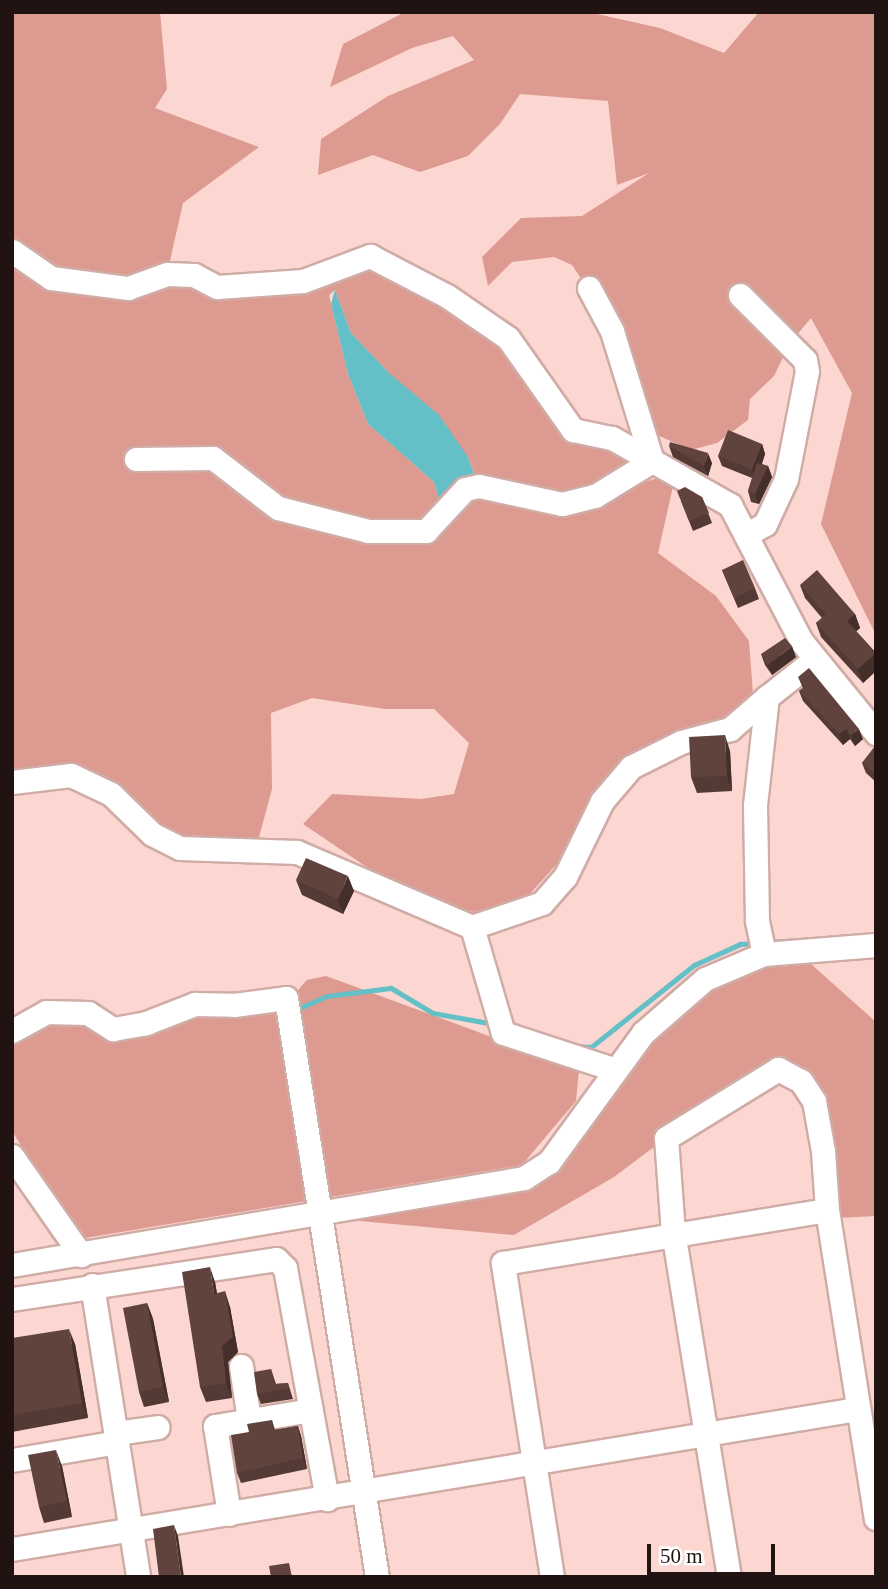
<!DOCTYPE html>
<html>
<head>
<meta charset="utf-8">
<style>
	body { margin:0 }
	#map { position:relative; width:888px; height:1589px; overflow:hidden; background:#fcd6d1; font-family:Georgia,serif }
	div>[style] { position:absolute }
	.green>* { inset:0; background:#dd9a90 }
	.water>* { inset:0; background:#64bfc7 }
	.stream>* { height:5px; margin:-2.5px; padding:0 2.5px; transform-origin:2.5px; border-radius:2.5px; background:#64bfc7 }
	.roads { filter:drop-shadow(2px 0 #d0aca6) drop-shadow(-2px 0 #d0aca6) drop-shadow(0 2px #d0aca6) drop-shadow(0 -2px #d0aca6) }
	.minor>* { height:23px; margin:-11.5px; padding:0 11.5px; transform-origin:11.5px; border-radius:11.5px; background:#fff }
	.wall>* { inset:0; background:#533a35 }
	.shaded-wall>* { inset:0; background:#442f2b }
	.building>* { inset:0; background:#61433e }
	span { translate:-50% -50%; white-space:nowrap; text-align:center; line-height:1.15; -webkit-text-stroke:7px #fff; paint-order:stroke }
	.frame { position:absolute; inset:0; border:14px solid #201312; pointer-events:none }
	.scale { position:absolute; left:647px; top:1544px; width:128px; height:32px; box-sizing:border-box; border:4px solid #201312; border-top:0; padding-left:9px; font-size:21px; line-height:24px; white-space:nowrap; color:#201312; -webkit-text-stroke:5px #fff; paint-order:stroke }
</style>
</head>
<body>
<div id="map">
	<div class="green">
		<div style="clip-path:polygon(evenodd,12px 12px,160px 12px,167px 89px,155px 108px,259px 147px,183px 203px,167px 274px,130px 288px,159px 290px,194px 275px,224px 297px,363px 258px,484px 321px,573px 430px,652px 461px,595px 496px,676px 473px,658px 553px,716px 596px,749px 641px,753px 694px,723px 721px,675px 734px,526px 898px,474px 912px,445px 904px,371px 870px,303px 824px,332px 794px,421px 799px,454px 794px,469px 743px,434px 709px,385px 709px,312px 698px,271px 713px,272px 789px,258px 841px,203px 840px,155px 828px,106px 783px,12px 776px,12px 12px,335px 290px,351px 333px,468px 457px,479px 486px,443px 513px,434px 482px,368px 424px,348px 374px,331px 304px,329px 295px,335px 290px)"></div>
		<div style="clip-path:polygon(405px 12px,597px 14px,660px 28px,724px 53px,759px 12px,876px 12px,876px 635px,821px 524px,852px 393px,811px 318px,790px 343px,774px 376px,750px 399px,748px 420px,717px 443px,691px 450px,657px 435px,622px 340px,572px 265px,554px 257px,512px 262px,488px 286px,482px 257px,521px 218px,582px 216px,649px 173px,617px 185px,608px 101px,520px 94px,500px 124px,468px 156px,420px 172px,373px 155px,318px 175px,321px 139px,388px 96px,474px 60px,453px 36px,412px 48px,330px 87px,343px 44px)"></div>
		<div style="clip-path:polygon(776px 961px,811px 964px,876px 1022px,876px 1216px,838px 1218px,807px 1068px,756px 1070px,614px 1177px,514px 1235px,350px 1220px,524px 1190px,563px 1160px,644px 1045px,724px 978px)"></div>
		<div style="clip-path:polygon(326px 976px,579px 1069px,576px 1101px,522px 1165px,79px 1239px,12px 1131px,12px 1043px,43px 1021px,70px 1018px,113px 1034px,180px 1016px,289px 1000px,307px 980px)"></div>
	</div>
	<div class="water">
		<div style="clip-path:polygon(335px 290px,351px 333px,389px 373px,439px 415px,468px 457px,476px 479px,443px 513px,434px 482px,368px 424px,348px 374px,331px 304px)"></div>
	</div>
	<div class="stream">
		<div style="left:769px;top:942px;width:60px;rotate:-3.8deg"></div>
		<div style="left:302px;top:1007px;width:27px;rotate:-24deg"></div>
		<div style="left:327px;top:996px;width:64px;rotate:-7.1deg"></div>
		<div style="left:391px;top:988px;width:49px;rotate:30.8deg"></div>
		<div style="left:433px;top:1013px;width:62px;rotate:10.2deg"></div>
		<div style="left:574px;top:1046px;width:17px;rotate:3deg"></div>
		<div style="left:591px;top:1047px;width:132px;rotate:-38.5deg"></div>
		<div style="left:694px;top:965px;width:51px;rotate:-24.5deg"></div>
		<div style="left:740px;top:944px;width:15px;rotate:-4deg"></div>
	</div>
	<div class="roads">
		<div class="minor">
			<div style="left:12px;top:251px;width:47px;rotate:34.7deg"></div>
			<div style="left:51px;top:278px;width:78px;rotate:7.4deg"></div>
			<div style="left:128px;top:288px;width:41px;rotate:-19.7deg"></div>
			<div style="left:167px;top:274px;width:27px;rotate:2deg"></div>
			<div style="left:194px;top:275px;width:26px;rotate:28deg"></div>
			<div style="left:217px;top:287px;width:86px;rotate:-4deg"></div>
			<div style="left:303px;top:281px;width:72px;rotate:-20.5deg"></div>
			<div style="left:370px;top:256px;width:87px;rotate:27.5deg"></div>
			<div style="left:447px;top:296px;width:74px;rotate:34.5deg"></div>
			<div style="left:508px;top:338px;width:113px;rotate:54.8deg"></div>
			<div style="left:573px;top:430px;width:40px;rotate:12deg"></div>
			<div style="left:612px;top:438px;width:136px;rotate:29.6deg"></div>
			<div style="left:730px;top:505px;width:153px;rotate:62.4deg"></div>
			<div style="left:801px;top:641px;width:119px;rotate:50.8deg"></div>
			<div style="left:740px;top:295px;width:92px;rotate:45deg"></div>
			<div style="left:805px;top:360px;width:11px;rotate:80deg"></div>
			<div style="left:807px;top:371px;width:110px;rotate:101deg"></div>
			<div style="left:786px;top:479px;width:50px;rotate:115deg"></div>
			<div style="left:765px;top:524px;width:22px;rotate:150deg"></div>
			<div style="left:136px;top:459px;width:77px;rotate:-0.7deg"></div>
			<div style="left:213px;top:458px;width:82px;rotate:37.6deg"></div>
			<div style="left:278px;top:508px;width:93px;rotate:14.3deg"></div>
			<div style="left:368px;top:531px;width:58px"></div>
			<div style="left:426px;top:531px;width:57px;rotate:-47.1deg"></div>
			<div style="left:465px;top:489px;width:14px;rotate:-12deg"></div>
			<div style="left:479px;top:486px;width:85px;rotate:12.2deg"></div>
			<div style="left:562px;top:504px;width:34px;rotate:-14deg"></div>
			<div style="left:595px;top:496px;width:67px;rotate:-31.6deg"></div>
			<div style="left:652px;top:461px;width:136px;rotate:-107.1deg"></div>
			<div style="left:612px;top:331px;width:49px;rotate:-118.1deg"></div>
			<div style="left:12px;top:782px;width:59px;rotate:-6.8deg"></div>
			<div style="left:71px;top:775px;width:44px;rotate:25.4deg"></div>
			<div style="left:111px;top:794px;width:57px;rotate:44.3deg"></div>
			<div style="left:152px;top:834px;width:31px;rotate:27deg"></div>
			<div style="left:180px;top:848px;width:117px;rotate:2deg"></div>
			<div style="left:297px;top:852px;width:190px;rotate:23.2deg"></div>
			<div style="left:472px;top:927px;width:110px;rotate:73.7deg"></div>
			<div style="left:503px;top:1033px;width:116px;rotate:18.1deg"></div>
			<div style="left:472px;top:927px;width:74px;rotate:-18.9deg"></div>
			<div style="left:542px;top:903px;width:35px;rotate:-49deg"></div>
			<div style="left:565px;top:877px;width:85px;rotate:-64deg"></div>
			<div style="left:602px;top:801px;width:45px;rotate:-49.5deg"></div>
			<div style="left:631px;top:767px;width:56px;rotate:-26.6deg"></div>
			<div style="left:681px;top:742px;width:51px;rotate:-14.9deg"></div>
			<div style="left:730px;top:729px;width:49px;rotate:-40.9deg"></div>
			<div style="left:764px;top:954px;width:35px;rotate:-102deg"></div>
			<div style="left:757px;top:920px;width:115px;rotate:-91deg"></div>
			<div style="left:755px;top:805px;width:109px;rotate:-83.7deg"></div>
			<div style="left:767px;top:697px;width:61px;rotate:-38.4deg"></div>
			<div style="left:12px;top:1031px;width:39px;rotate:-29deg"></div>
			<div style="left:46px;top:1012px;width:42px;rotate:1.4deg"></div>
			<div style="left:88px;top:1013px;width:30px;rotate:33deg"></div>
			<div style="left:113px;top:1029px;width:34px;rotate:-10deg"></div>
			<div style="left:146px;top:1023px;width:53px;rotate:-21.2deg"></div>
			<div style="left:195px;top:1004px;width:39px;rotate:1deg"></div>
			<div style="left:234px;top:1005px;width:52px;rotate:-7.7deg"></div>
			<div style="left:286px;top:998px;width:586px;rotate:81.07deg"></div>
			<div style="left:12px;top:1156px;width:121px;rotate:55.1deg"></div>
			<div style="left:12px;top:1265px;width:519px;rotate:-9.64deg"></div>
			<div style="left:524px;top:1178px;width:30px;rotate:-33deg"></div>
			<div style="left:549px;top:1162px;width:160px;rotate:-53.9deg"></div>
			<div style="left:643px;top:1033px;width:82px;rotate:-41.1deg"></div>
			<div style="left:705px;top:979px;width:64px;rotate:-23deg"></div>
			<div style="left:764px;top:954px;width:112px;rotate:-4.6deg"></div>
			<div style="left:92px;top:1285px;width:296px;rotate:81deg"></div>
			<div style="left:12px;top:1299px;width:267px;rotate:-8.6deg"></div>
			<div style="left:276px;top:1259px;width:13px;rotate:45deg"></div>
			<div style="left:285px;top:1268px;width:235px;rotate:79.7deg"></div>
			<div style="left:241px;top:1366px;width:55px;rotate:81.6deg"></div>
			<div style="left:116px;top:1433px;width:42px;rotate:-8.1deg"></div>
			<div style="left:12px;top:1460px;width:107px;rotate:-9.7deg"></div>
			<div style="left:229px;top:1514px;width:89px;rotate:-99deg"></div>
			<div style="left:215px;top:1426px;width:97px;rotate:-9.5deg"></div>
			<div style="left:12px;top:1549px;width:857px;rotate:-9.41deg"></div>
			<div style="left:552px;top:1577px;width:318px;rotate:-98.9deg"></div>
			<div style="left:503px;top:1263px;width:328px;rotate:-9.3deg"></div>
			<div style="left:827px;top:1210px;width:312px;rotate:81deg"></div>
			<div style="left:729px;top:1577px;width:349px;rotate:-99.2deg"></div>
			<div style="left:673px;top:1233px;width:95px;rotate:-94.2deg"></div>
			<div style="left:666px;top:1138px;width:132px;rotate:-31.6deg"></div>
			<div style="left:778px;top:1069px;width:26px;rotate:28deg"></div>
			<div style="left:801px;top:1081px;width:24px;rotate:57deg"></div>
			<div style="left:814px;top:1101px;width:51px;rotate:79.8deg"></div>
			<div style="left:823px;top:1151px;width:59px;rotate:86.1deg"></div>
		</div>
	</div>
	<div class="wall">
		<div style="clip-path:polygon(762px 444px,765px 454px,762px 464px,768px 466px,772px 477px,759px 504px,751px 502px,748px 491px,752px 478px,722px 466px,718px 456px)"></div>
		<div style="clip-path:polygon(669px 446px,712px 463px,708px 476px,673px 457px)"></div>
		<div style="clip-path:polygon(702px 497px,712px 523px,693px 531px,681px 501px)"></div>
		<div style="clip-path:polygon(722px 570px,755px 588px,759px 599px,738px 608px)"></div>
		<div style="clip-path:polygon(800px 585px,855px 614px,860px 628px,856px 631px,876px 653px,876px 671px,863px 683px,821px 637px,816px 623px,822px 618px,805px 598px)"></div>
		<div style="clip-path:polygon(761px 654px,796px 657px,772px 675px,765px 665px)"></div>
		<div style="clip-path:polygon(798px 677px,863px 739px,855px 746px,850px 739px,843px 745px,803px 701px,799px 691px,803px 688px)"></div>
		<div style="clip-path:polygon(876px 745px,876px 782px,866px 773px,862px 763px)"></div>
		<div style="clip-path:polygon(730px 751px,732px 791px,697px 793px,691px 777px)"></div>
		<div style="clip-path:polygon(296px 880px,354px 891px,343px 914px,302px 895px)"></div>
		<div style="clip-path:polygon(215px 1282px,217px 1293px,230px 1307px,238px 1352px,228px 1362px,232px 1398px,206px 1402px,200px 1387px)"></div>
		<div style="clip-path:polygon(147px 1303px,153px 1319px,169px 1402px,144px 1407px,139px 1392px)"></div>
		<div style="clip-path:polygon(12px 1338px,75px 1344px,88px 1418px,12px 1432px)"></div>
		<div style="clip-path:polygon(271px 1369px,276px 1384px,288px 1383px,293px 1399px,261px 1404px,257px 1394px)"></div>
		<div style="clip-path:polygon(272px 1420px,275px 1430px,298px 1426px,301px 1436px,307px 1469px,241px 1483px,237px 1473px,249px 1432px)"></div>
		<div style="clip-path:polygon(62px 1466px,72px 1517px,44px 1523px,39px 1507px)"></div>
	</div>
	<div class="shaded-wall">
		<div style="clip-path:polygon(762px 444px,765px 454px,756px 480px,752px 469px)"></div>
		<div style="clip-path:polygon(708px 453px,712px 463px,708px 476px,704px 466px)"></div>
		<div style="clip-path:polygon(768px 466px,772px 477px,759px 504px,755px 494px)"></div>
		<div style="clip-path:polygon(855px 614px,860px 628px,852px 635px,847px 621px)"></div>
		<div style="clip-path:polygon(792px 646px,796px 657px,772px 675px,768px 665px)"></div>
		<div style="clip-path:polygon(876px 653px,876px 671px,863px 683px,858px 669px)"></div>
		<div style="clip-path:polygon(846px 729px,850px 739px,843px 745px,839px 734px)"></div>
		<div style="clip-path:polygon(859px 729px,863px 739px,855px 746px,851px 735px)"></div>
		<div style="clip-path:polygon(725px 735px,730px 751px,732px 791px,727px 776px)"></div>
		<div style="clip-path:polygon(348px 876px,354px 891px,343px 914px,338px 899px)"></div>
		<div style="clip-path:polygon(210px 1267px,215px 1282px,219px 1309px,214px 1294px)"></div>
		<div style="clip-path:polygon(225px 1291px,230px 1307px,238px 1352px,228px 1362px,232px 1398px,226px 1383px,222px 1346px)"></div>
		<div style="clip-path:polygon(147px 1303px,153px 1319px,169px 1402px,163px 1387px)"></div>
		<div style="clip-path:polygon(69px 1329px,75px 1344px,88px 1418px,82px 1403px)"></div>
		<div style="clip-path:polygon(298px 1426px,301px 1436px,307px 1469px,303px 1458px)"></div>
		<div style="clip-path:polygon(56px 1450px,62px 1466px,72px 1517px,67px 1501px)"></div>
		<div style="clip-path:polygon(174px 1525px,178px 1536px,184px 1577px,181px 1577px)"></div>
	</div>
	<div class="building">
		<div style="clip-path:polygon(728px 430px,762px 444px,752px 469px,718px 456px)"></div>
		<div style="clip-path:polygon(670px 442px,708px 453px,704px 466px,669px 446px)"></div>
		<div style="clip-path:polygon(757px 463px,768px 466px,755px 494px,748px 491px)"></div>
		<div style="clip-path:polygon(685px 487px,702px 497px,709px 513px,689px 521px,677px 491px)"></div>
		<div style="clip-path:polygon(743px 560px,755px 588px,734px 598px,722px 570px)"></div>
		<div style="clip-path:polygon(817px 570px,855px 614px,847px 621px,876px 653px,858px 669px,816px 623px,826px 614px,800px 585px)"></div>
		<div style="clip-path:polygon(785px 638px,792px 646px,768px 665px,761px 654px)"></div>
		<div style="clip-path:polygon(809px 668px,859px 729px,851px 735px,846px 729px,839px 734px,799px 691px,805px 687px,798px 677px)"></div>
		<div style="clip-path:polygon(725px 735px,727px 776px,691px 777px,689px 737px)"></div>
		<div style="clip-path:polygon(876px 745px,876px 774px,862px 763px)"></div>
		<div style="clip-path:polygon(306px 858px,348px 876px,338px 899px,296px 880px)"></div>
		<div style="clip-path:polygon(210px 1267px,214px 1294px,225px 1291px,233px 1337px,222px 1346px,226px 1383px,200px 1387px,182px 1272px)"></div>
		<div style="clip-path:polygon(147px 1303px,163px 1387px,139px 1392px,123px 1308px)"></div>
		<div style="clip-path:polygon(69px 1329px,82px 1403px,12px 1415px,12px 1338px)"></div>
		<div style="clip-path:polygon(271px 1369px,274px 1384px,288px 1383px,289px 1388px,257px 1394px,254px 1372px)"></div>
		<div style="clip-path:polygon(272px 1420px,273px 1430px,298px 1426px,303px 1458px,237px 1473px,231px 1435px,249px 1432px,247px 1424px)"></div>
		<div style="clip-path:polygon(56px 1450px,67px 1501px,39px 1507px,28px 1455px)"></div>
		<div style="clip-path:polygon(174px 1525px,181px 1577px,159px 1577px,153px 1529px)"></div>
		<div style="clip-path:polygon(289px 1563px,292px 1577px,271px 1577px,269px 1566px)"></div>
	</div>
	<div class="frame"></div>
	<div class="scale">50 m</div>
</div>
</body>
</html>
